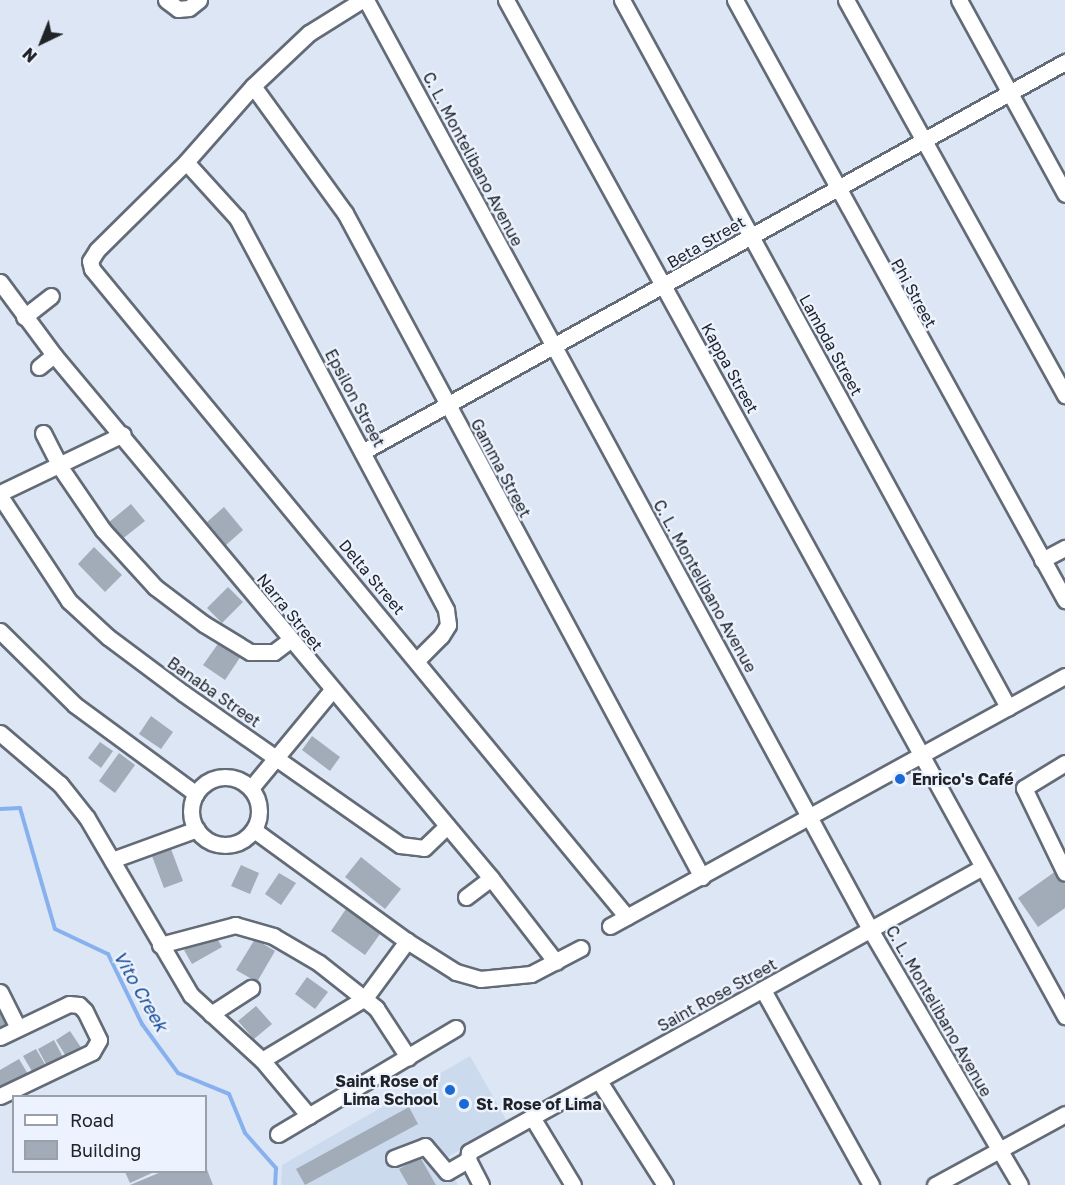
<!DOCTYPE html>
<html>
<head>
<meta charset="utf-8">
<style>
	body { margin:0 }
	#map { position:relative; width:1065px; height:1185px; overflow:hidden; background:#dde6f4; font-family:"Golos Text",sans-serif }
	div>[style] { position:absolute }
	.built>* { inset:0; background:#ccdaee }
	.stream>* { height:4px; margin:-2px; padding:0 2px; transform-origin:2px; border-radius:2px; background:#87b1ee }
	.building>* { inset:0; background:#a2abb8 }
	.roads { filter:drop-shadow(2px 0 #636b77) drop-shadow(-2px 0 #636b77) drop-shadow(0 2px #636b77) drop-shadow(0 -2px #636b77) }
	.minor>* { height:15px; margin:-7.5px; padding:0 7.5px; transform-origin:7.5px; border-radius:7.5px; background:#fff }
	.minor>.ring { margin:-7.5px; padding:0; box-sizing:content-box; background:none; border:15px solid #fff; border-radius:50% }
	.dots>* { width:16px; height:16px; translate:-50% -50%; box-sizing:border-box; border:3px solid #ecf3ff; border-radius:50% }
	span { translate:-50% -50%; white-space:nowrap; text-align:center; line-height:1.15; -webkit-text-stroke:4.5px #ecf3ff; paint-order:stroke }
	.street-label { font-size:16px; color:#202429 }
	.poi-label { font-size:16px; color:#202429; font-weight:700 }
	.left { translate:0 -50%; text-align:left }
	.right { translate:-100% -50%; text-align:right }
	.water-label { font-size:18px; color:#174a92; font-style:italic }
	.legend { position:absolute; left:12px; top:1095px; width:195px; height:78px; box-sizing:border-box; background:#ecf3ff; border:2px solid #9aa0a9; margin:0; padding:8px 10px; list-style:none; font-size:18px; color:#202429 }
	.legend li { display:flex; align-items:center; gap:12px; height:30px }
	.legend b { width:30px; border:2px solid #9aa0a9 }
	.north { position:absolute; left:12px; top:12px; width:60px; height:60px; -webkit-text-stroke:4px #ecf3ff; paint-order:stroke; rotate:223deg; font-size:16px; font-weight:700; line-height:24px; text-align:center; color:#202429 }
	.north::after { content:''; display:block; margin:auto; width:21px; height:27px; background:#202429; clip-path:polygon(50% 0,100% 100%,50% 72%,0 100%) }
</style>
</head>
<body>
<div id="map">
	<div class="built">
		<div style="clip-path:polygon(470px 1056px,508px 1123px,444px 1159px,458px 1185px,281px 1185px,282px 1165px)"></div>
	</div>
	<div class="stream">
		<div style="left:0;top:809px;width:20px;rotate:-3deg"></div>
		<div style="left:20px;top:808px;width:126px;rotate:73.9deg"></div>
		<div style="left:55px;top:929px;width:59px;rotate:25.3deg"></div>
		<div style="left:108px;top:954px;width:78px;rotate:64.1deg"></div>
		<div style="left:142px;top:1024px;width:61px;rotate:53.7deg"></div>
		<div style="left:178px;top:1073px;width:55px;rotate:22.4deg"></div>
		<div style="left:229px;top:1094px;width:42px;rotate:67.7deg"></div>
		<div style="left:245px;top:1133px;width:47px;rotate:48.5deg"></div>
		<div style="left:276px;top:1168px;width:17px;rotate:93deg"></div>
	</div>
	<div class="building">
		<div style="clip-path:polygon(131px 504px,145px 521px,121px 540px,108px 523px)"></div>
		<div style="clip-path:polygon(224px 507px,243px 530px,226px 545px,207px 522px)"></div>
		<div style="clip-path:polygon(94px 547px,122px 575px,105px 592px,78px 564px)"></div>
		<div style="clip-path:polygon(228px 587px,243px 602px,222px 623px,207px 608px)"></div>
		<div style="clip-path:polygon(220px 641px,241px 656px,225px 680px,203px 665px)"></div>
		<div style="clip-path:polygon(151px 716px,173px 732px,161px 749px,139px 734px)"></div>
		<div style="clip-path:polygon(312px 736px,340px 757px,330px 771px,302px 750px)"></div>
		<div style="clip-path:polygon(100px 742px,113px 751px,101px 768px,88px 758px)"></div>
		<div style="clip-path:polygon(119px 753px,135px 765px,115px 793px,99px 781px)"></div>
		<div style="clip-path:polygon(171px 849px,183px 881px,164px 888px,152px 856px)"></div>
		<div style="clip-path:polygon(361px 857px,401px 889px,385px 909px,345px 877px)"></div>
		<div style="clip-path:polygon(241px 865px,259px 873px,250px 894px,231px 886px)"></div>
		<div style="clip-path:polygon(1056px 871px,1065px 884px,1065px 908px,1038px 927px,1018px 898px)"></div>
		<div style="clip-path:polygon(279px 873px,296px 883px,281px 905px,265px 894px)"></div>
		<div style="clip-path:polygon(346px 909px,380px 934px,365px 955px,331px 931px)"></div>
		<div style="clip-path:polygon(214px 933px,222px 947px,192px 964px,184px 950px)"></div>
		<div style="clip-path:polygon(255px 939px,275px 951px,257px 982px,236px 970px)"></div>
		<div style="clip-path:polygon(307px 977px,328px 992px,315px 1009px,295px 994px)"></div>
		<div style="clip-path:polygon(256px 1006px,272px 1024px,254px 1039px,238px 1021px)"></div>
		<div style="clip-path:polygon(0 1009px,9px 1029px,0 1033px)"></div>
		<div style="clip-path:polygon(70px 1031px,82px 1049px,67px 1058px,56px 1040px)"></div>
		<div style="clip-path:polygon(54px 1040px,63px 1057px,47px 1066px,38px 1049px)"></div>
		<div style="clip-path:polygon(36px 1049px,46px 1066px,33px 1073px,23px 1056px)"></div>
		<div style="clip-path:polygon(19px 1059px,28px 1074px,0 1090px,0 1070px)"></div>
		<div style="clip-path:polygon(409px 1107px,418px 1124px,305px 1185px,296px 1169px)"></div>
		<div style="clip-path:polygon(420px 1157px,436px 1185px,408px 1185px,399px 1169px)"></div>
		<div style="clip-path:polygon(206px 1167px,213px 1185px,130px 1185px,161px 1172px,206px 1172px)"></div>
		<div style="clip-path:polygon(125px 1172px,154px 1172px,130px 1183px)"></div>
	</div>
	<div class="roads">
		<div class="minor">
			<div style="left:166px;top:0;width:15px;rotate:37deg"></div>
			<div style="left:178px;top:9px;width:11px;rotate:-5deg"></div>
			<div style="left:189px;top:8px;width:13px;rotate:-39deg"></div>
			<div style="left:362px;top:0;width:62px;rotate:148.1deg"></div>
			<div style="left:309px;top:33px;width:77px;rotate:136.6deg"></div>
			<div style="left:253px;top:86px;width:101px;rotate:131.4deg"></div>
			<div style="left:186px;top:162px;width:125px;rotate:135.3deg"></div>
			<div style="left:97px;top:250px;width:13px;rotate:122deg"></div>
			<div style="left:90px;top:261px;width:8px;rotate:76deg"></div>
			<div style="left:92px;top:269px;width:840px;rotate:50.46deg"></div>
			<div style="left:366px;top:0;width:1059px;rotate:61.52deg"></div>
			<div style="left:871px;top:931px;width:294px;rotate:59.6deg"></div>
			<div style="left:506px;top:0;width:1160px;rotate:61.18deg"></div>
			<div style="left:622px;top:0;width:806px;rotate:61.37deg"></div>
			<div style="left:735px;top:0;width:685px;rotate:61.19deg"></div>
			<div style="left:846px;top:0;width:452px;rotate:61deg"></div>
			<div style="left:959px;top:0;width:221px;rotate:61.3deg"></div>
			<div style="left:253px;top:86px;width:157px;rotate:54.1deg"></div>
			<div style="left:345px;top:213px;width:754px;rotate:61.74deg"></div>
			<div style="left:186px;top:162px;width:76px;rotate:47.7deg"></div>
			<div style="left:237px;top:218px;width:444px;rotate:61.9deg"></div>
			<div style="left:446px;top:610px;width:15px;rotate:82deg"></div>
			<div style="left:448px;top:625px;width:13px;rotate:122deg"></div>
			<div style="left:441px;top:636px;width:33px;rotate:135deg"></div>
			<div style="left:0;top:282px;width:91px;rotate:53.5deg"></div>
			<div style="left:54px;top:355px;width:682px;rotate:50.12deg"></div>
			<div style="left:491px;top:878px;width:106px;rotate:52.3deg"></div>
			<div style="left:24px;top:317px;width:34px;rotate:-38deg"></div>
			<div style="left:39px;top:367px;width:19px;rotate:-39deg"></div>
			<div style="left:43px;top:433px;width:38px;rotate:63deg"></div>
			<div style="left:60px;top:467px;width:76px;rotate:55.7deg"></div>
			<div style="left:103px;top:530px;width:77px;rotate:47.6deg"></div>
			<div style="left:155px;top:587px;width:61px;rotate:37.1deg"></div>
			<div style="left:204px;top:624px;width:54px;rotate:31.3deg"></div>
			<div style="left:250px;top:652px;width:24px"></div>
			<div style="left:274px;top:652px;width:20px;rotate:-37deg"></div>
			<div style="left:364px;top:451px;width:802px;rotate:-29.03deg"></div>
			<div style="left:0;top:493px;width:136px;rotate:-25.6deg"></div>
			<div style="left:0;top:496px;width:126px;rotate:56.7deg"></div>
			<div style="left:69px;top:601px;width:53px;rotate:42.7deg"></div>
			<div style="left:108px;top:637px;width:94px;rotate:36.7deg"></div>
			<div style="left:183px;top:693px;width:265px;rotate:35deg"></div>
			<div style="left:400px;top:845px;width:24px;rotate:7deg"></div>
			<div style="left:424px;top:848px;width:32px;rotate:-44deg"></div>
			<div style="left:1042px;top:560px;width:26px;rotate:-28deg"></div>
			<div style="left:0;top:631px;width:105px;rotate:44.6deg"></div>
			<div style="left:75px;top:705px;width:150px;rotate:36.3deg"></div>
			<div style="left:0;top:733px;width:79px;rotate:40.4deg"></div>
			<div style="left:60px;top:784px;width:43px;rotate:51.5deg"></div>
			<div style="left:87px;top:818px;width:205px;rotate:59.6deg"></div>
			<div style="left:191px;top:995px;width:96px;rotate:42.5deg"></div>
			<div style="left:262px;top:1060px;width:73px;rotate:50deg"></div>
			<div style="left:1065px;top:763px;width:48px;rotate:148.6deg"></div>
			<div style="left:1024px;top:788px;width:94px;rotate:64.2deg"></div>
			<div class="ring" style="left:191px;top:777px;width:53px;height:53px"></div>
			<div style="left:251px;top:788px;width:127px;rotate:-50.4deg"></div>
			<div style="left:254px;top:830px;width:189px;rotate:36deg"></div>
			<div style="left:407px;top:941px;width:58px;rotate:32.3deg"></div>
			<div style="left:456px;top:972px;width:25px;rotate:16deg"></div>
			<div style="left:480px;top:979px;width:51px;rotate:-5.6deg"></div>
			<div style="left:531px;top:974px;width:56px;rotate:-27.5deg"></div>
			<div style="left:112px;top:860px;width:90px;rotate:-20deg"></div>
			<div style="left:466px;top:897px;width:31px;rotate:-37deg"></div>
			<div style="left:610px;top:926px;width:519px;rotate:-28.79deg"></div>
			<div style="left:160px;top:945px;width:78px;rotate:-14.9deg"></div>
			<div style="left:235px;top:925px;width:40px;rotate:16deg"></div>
			<div style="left:273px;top:936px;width:53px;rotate:30.4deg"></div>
			<div style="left:319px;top:963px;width:73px;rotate:38.3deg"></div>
			<div style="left:376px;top:1008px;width:59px;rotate:56.9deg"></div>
			<div style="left:763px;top:990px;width:223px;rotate:61deg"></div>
			<div style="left:0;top:992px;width:40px;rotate:63.4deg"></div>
			<div style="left:211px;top:1014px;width:48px;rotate:-33deg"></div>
			<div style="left:0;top:1037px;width:76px;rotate:-25.6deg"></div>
			<div style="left:69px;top:1004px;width:10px;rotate:6deg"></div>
			<div style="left:79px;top:1005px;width:8px;rotate:45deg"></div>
			<div style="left:85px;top:1011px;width:32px;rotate:64deg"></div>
			<div style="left:99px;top:1040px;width:14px;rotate:120deg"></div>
			<div style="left:92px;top:1052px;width:102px;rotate:154.4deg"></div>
			<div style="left:262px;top:1060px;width:120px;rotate:-31deg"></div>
			<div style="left:365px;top:998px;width:71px;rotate:-53.6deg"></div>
			<div style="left:599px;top:1081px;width:123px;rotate:57.6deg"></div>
			<div style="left:532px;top:1117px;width:79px;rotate:58.9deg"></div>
			<div style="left:278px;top:1134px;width:207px;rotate:-30.8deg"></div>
			<div style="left:394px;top:1158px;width:33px;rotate:-21deg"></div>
			<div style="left:425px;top:1146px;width:34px;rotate:50deg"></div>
			<div style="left:447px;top:1172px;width:24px;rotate:-30deg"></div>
			<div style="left:481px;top:1185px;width:28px;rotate:-117deg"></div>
			<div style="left:468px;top:1160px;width:8px;rotate:-83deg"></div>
			<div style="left:469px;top:1152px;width:585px;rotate:-29.02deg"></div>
			<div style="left:935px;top:1185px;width:148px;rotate:-28.6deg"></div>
		</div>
	</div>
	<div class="dots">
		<div style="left:900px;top:779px;background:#1a69d4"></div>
		<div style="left:450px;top:1090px;background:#1a69d4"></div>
		<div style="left:464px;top:1104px;background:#1a69d4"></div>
	</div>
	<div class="street-label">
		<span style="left:473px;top:159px;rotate:62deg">C. L. Montelibano Avenue</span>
		<span style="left:706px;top:242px;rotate:-30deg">Beta Street</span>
		<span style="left:914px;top:293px;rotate:61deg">Phi Street</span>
		<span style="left:831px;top:345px;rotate:61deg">Lambda Street</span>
		<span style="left:730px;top:368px;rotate:61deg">Kappa Street</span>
		<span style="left:355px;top:398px;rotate:62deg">Epsilon Street</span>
		<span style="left:501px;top:468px;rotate:62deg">Gamma Street</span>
		<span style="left:372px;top:577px;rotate:50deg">Delta Street</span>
		<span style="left:705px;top:586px;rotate:61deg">C. L. Montelibano Avenue</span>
		<span style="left:290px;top:612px;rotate:51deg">Narra Street</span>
		<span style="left:214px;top:692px;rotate:35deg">Banaba Street</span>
		<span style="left:717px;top:995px;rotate:-29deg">Saint Rose Street</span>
		<span style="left:939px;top:1011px;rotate:60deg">C. L. Montelibano Avenue</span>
	</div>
	<div class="poi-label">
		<span class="left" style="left:912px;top:779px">Enrico's Café</span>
		<span class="right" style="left:438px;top:1090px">Saint Rose of<br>Lima School</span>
		<span class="left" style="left:476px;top:1104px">St. Rose of Lima</span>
	</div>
	<div class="water-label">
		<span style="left:141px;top:991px;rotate:60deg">Vito Creek</span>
	</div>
	<ul class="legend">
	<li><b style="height:8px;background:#fff"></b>Road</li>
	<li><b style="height:16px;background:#a2abb8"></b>Building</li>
	</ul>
	<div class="north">N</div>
</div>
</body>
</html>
